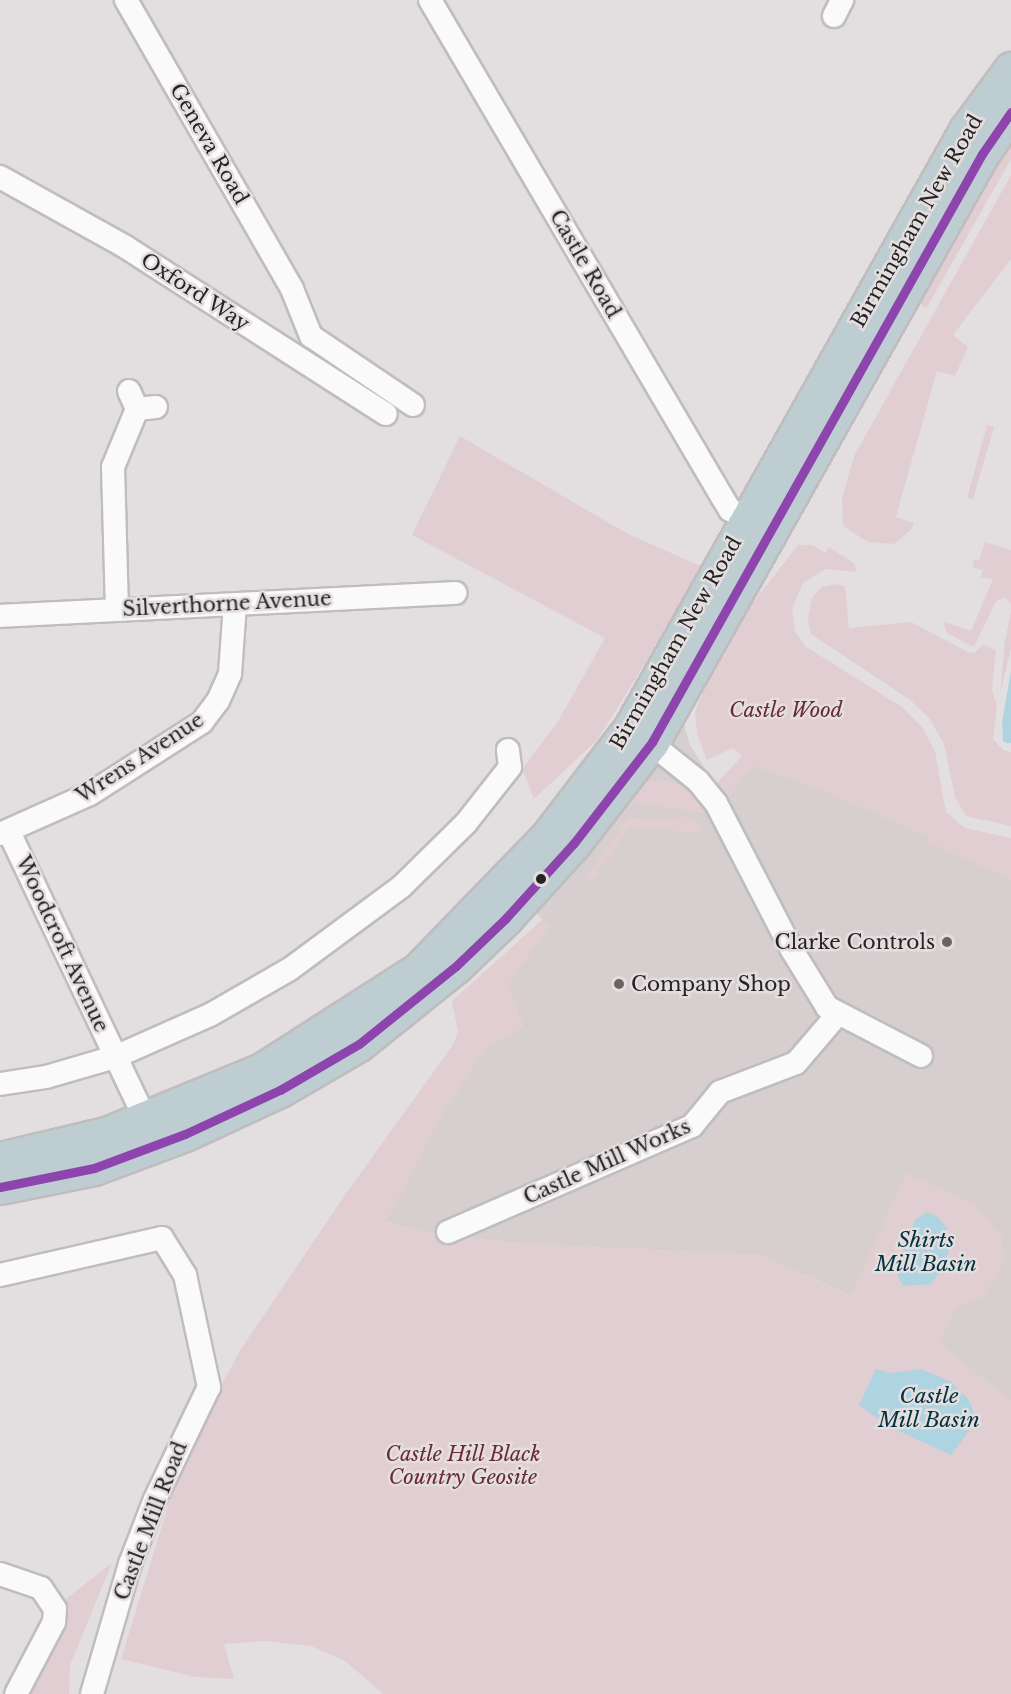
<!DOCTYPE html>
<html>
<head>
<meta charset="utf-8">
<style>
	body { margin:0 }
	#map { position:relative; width:1011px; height:1694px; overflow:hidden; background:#e3dfe0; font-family:"Libre Baskerville",serif }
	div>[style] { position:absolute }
	.built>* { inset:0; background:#d7cecf }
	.green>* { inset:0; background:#e1ced2 }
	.water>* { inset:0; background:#aed3e1 }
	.roads { filter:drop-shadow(2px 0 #bfbdbd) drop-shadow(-2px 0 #bfbdbd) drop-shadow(0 2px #bfbdbd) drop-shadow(0 -2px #bfbdbd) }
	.street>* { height:22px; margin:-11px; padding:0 11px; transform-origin:11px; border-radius:11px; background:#fbfafa }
	.highway>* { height:33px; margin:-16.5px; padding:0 16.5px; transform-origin:16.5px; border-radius:16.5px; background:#becdd2 }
	.bus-1>* { height:9px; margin:-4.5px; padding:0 4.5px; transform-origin:4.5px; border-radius:4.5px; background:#8e44ad }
	.dots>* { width:16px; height:16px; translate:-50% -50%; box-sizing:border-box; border:3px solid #e4dedf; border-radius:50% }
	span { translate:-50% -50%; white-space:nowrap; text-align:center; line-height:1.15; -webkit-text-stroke:5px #e4dedf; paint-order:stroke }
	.street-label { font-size:20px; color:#252323 }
	.park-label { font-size:20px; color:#69293c; font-style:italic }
	.poi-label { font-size:20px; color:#252323 }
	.right { translate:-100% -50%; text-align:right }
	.left { translate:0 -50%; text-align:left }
	.water-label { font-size:21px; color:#003240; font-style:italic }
</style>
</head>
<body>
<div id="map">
	<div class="built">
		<div style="clip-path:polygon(682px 718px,690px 745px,715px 785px,754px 765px,827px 792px,1011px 871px,1011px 1401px,938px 1342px,956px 1307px,907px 1173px,851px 1296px,761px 1255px,523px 1244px,429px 1234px,385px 1221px,439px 1119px,485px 1048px,523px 1026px,507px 985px,549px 926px,515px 891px)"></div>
	</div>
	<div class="green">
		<div style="clip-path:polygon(1011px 129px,1011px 159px,926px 309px,914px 299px)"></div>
		<div style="clip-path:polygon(1011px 175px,1011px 259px,953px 335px,968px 347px,955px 376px,937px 371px,896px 517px,914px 523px,912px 529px,894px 544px,868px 542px,843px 526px,842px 499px,854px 456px)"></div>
		<div style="clip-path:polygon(987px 425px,994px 427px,973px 499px,967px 498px)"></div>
		<div style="clip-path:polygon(460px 436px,628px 534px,705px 568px,597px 740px,534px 799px,522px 769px,557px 723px,605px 638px,412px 535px)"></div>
		<div style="clip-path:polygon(985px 542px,1011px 550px,1011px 604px,1006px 598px,996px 601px,974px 647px,947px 633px,944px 626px,945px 622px,971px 631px,993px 579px,980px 578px,983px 570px,972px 567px,974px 559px,979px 561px)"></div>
		<div style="clip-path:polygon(798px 545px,813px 545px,825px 553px,829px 547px,854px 563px,857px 572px,826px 569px,803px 583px,792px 608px,795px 631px,805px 646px,902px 707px,922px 727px,935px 751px,946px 812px,965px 828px,1011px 838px,1011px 880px,928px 842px,930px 836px,827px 792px,754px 765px,727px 799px,715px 785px,742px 756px,733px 748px,707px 760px,697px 734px,695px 712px,707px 682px,748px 609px)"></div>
		<div style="clip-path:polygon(837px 584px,845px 586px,849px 628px,911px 622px,968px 652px,975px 653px,983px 644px,996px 650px,992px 690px,997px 706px,993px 739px,1003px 750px,1011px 752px,1011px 826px,966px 816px,955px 797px,944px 744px,929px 718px,909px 699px,811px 634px,808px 619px,812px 597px,822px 587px)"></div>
		<div style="clip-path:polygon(1011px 611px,1011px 649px,1000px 694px,1005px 641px)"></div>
		<div style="clip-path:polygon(662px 780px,691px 787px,707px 807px,701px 813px,629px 801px,646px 782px)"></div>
		<div style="clip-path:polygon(692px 817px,701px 826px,699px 833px,630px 827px,591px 882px,586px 877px,628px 818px)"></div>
		<div style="clip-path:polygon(543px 919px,549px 926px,507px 985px,523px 1026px,485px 1048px,439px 1119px,386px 1222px,429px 1234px,523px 1244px,761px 1255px,850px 1296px,907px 1173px,974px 1204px,1002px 1236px,1004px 1258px,997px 1278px,980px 1298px,956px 1307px,938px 1342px,1011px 1401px,1011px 1694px,383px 1694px,345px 1661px,311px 1646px,265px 1641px,224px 1644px,234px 1679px,196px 1677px,121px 1659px,173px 1490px,200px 1424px,241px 1349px,347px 1192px,453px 1045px,458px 1032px,452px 1001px)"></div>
		<div style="clip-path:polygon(112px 1563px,70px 1665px,69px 1694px,27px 1694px,57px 1643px,67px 1598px)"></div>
	</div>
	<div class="water">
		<div style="clip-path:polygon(1011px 671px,1011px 743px,1007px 743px,1003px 741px,1002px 722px)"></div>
		<div style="clip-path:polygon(927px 1212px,939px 1218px,947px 1229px,951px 1242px,945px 1265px,931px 1284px,903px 1286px,897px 1275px,903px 1251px,915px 1220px)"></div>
		<div style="clip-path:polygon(876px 1369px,891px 1373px,920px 1369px,950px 1381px,969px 1400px,977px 1420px,951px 1455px,888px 1426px,859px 1405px)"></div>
	</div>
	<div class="roads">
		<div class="street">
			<div style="left:126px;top:0;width:333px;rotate:60.1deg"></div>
			<div style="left:292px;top:289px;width:51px;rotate:68deg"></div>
			<div style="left:311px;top:336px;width:123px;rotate:34.1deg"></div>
			<div style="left:430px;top:0;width:576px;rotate:59.56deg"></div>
			<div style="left:722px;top:497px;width:15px;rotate:58deg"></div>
			<div style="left:730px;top:510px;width:21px;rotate:25deg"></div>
			<div style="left:834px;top:16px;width:18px;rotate:-63deg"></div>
			<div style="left:0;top:177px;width:142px;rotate:29.1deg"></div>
			<div style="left:124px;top:246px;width:311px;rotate:32.7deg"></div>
			<div style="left:129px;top:391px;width:20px;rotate:66deg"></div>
			<div style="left:137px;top:409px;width:19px;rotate:-6deg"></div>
			<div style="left:117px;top:610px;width:143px;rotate:-91.6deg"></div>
			<div style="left:113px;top:467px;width:63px;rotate:-67.5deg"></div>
			<div style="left:0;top:616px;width:456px;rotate:-2.9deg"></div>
			<div style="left:642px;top:736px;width:72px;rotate:38.8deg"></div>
			<div style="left:698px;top:781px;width:28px;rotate:51deg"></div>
			<div style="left:716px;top:803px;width:165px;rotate:62.7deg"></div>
			<div style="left:792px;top:950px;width:67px;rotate:58.4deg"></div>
			<div style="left:827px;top:1007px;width:106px;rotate:27.5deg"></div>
			<div style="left:9px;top:832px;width:331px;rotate:64.6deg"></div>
			<div style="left:0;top:834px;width:98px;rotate:-24deg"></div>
			<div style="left:90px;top:794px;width:133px;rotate:-32.7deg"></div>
			<div style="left:202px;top:722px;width:26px;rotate:-53deg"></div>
			<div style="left:218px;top:701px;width:30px;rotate:-66deg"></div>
			<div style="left:230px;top:674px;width:70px;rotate:-85.9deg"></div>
			<div style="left:0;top:1084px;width:47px;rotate:-8.7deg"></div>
			<div style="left:46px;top:1077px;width:72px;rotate:-16.2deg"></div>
			<div style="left:115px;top:1057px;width:104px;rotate:-23.9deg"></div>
			<div style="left:210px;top:1015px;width:92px;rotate:-29.9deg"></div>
			<div style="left:290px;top:969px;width:139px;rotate:-36.5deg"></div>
			<div style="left:402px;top:886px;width:90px;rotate:-44.5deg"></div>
			<div style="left:466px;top:823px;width:71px;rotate:-51.8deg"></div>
			<div style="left:510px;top:767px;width:17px;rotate:-97deg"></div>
			<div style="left:448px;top:1232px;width:266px;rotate:-23.5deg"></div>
			<div style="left:692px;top:1126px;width:44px;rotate:-50.5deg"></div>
			<div style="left:720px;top:1092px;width:81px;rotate:-20.9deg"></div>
			<div style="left:796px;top:1063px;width:63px;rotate:-49.5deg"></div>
			<div style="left:0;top:1275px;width:166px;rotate:-12.9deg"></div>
			<div style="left:162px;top:1238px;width:44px;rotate:58.1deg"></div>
			<div style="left:185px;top:1275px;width:115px;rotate:77.9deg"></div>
			<div style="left:209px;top:1387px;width:124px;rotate:115.7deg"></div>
			<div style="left:155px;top:1499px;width:70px;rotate:111deg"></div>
			<div style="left:130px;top:1564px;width:135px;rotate:106.3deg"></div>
			<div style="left:0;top:1574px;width:43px;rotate:18.9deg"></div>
			<div style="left:41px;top:1588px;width:25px;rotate:56deg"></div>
			<div style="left:55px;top:1609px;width:13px;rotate:94deg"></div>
			<div style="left:54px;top:1622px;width:81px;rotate:117.8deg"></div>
		</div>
		<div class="highway">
			<div style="left:0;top:1159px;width:109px;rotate:-13.3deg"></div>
			<div style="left:106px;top:1134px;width:169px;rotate:-22.3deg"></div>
			<div style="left:262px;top:1070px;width:185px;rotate:-32.7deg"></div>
			<div style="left:418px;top:970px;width:185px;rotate:-45.9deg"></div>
			<div style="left:547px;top:837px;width:136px;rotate:-52.5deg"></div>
			<div style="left:630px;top:729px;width:687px;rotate:-60.71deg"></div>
			<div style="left:966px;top:130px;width:76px;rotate:-53.6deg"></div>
			<div style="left:0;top:1187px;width:96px;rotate:-11.4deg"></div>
			<div style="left:94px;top:1168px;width:97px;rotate:-20.5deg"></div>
			<div style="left:185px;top:1134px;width:105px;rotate:-24.9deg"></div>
			<div style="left:280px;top:1090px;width:91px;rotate:-30.2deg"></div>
			<div style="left:359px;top:1044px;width:124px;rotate:-38.8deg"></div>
			<div style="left:456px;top:966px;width:69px;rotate:-43.8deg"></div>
			<div style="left:506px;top:918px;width:101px;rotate:-47.8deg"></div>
			<div style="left:574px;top:843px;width:128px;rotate:-52.3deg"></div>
			<div style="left:652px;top:742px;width:674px;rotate:-60.7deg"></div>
			<div style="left:982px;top:154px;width:51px;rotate:-55.4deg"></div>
		</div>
	</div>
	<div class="bus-1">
		<div style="left:0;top:1187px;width:96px;rotate:-11.4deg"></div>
		<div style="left:94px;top:1168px;width:97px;rotate:-20.5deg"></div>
		<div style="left:185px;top:1134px;width:105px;rotate:-24.9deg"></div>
		<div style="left:280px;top:1090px;width:91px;rotate:-30.2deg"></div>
		<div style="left:359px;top:1044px;width:124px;rotate:-38.8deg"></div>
		<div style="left:456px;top:966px;width:69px;rotate:-43.8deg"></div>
		<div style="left:506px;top:918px;width:101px;rotate:-47.8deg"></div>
		<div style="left:574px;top:843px;width:128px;rotate:-52.3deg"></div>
		<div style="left:652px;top:742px;width:674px;rotate:-60.7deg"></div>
		<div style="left:982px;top:154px;width:51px;rotate:-55.4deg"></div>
	</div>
	<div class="dots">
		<div style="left:541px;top:879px;background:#252323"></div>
		<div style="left:947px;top:942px;background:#686565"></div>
		<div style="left:619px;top:984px;background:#686565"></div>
	</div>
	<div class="street-label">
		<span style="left:209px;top:144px;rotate:60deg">Geneva Road</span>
		<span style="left:917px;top:221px;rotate:-60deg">Birmingham New Road</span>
		<span style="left:585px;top:264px;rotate:60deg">Castle Road</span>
		<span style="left:195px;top:292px;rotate:33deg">Oxford Way</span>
		<span style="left:227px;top:604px;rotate:-3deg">Silverthorne Avenue</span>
		<span style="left:676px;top:643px;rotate:-60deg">Birmingham New Road</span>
		<span style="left:140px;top:758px;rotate:-33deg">Wrens Avenue</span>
		<span style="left:62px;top:944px;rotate:65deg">Woodcroft Avenue</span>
		<span style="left:607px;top:1162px;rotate:-24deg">Castle Mill Works</span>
		<span style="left:151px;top:1521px;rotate:-69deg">Castle Mill Road</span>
	</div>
	<div class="park-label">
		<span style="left:786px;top:710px">Castle Wood</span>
		<span style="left:463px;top:1466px">Castle Hill Black<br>Country Geosite</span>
	</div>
	<div class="poi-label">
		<span class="right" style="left:935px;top:942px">Clarke Controls</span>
		<span class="left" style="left:631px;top:984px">Company Shop</span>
	</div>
	<div class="water-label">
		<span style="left:926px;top:1252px">Shirts<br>Mill Basin</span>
		<span style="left:929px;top:1408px">Castle<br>Mill Basin</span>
	</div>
</div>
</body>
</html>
